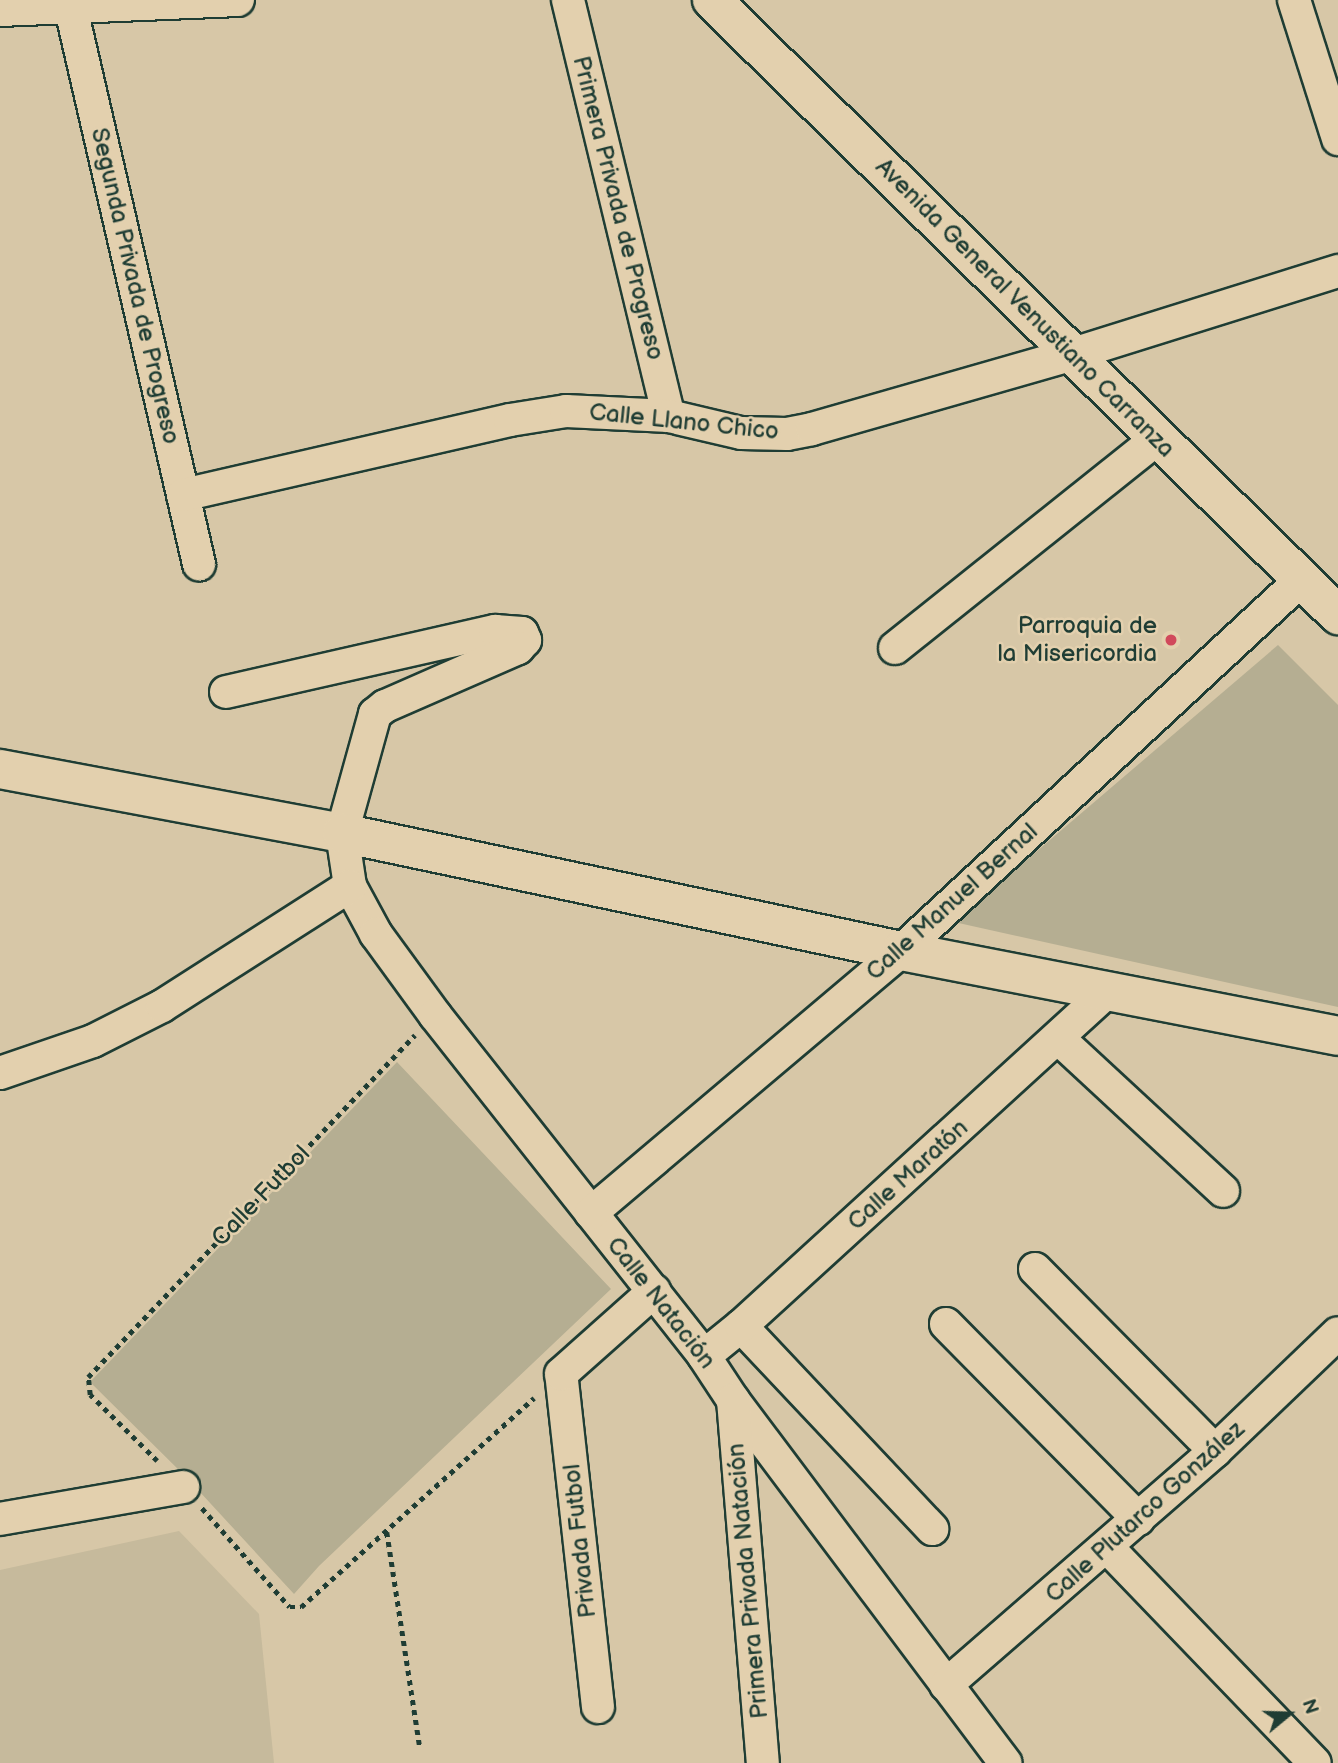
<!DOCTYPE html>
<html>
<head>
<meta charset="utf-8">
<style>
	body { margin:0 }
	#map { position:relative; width:1338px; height:1763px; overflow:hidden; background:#d7c7a7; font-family:"Balsamiq Sans",sans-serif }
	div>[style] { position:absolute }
	.built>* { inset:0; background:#c6ba9c }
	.green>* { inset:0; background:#b5ae92 }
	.path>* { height:4.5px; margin-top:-2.25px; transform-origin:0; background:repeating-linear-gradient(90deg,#1f3d34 0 5px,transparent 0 10px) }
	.roads { filter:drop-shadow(2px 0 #1f3d34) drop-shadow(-2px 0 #1f3d34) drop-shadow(0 2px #1f3d34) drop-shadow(0 -2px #1f3d34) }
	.minor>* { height:32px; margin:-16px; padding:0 16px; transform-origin:16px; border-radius:16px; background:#e3d0ae }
	.secondary>* { height:38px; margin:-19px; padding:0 19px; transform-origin:19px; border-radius:19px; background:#e3d0ae }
	.dots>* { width:19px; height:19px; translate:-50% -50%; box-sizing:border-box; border:4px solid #e3d0ae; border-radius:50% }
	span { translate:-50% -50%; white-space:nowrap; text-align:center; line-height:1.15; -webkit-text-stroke:5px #e3d0ae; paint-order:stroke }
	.street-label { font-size:24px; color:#1f3d34 }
	.poi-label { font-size:24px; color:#1f3d34 }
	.right { translate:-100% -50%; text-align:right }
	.north { position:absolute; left:1254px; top:1679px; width:70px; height:70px; -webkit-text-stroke:5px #e3d0ae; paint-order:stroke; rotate:71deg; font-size:19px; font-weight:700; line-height:28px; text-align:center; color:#1f3d34 }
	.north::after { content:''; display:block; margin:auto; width:24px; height:32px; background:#1f3d34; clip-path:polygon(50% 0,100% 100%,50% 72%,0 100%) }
</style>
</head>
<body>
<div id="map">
	<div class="built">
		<div style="clip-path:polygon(179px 1531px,259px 1614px,274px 1763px,0 1763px,0 1570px)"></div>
	</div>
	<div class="green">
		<div style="clip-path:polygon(1278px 645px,1338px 705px,1338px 1007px,954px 922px)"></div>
		<div style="clip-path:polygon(397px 1062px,611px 1289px,319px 1566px,294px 1594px,187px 1478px,90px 1382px)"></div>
	</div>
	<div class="path">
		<div style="left:157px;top:1461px;width:94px;rotate:-135.4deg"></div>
		<div style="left:90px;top:1395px;width:18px;rotate:-96deg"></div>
		<div style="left:88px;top:1377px;width:473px;rotate:-46.3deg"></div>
		<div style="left:202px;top:1508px;width:132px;rotate:48.4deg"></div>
		<div style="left:290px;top:1607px;width:11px"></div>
		<div style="left:301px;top:1607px;width:313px;rotate:-41.9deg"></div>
		<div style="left:387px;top:1532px;width:219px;rotate:81.3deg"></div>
	</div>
	<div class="roads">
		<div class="minor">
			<div style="left:568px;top:0;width:428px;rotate:76.4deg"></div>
			<div style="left:1294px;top:0;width:146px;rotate:72.4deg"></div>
			<div style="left:71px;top:9px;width:570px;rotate:77.01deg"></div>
			<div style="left:0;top:10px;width:238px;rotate:-2.4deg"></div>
			<div style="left:183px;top:495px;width:335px;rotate:-12.9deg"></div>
			<div style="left:510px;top:420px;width:57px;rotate:-9.1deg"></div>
			<div style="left:566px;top:411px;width:103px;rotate:2.8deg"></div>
			<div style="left:669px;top:416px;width:74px;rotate:13.3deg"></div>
			<div style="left:741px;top:433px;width:46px;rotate:1.2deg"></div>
			<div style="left:787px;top:434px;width:25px;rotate:-11deg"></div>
			<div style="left:812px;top:429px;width:272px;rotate:-16deg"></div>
			<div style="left:1073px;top:354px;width:278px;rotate:-17.4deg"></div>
			<div style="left:895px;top:648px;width:337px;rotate:-38.6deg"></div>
			<div style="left:226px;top:692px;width:276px;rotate:-12.8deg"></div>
			<div style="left:495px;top:631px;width:27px;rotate:4deg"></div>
			<div style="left:522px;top:633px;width:8px;rotate:67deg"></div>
			<div style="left:525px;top:640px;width:11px;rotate:131deg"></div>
			<div style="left:518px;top:648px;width:145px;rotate:156.4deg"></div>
			<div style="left:385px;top:706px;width:13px;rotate:141deg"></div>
			<div style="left:375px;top:714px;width:123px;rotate:105.5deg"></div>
			<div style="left:342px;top:833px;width:54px;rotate:81.4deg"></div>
			<div style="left:350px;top:886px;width:55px;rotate:61.6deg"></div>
			<div style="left:376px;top:934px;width:100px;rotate:53.9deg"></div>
			<div style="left:435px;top:1015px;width:434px;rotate:51.7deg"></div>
			<div style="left:704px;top:1356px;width:53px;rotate:56.6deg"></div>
			<div style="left:733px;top:1400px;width:454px;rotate:53.1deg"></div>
			<div style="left:1058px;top:1038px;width:225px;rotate:42.8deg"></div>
			<div style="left:0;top:1073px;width:98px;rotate:-19deg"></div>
			<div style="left:93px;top:1041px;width:77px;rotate:-26.9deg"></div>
			<div style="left:162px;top:1006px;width:223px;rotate:-32.6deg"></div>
			<div style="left:591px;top:1213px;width:406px;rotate:-40.2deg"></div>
			<div style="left:901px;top:951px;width:547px;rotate:-42.85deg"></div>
			<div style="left:1035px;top:1269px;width:256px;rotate:45.3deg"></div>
			<div style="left:946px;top:1324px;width:274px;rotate:45.4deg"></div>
			<div style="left:741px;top:1326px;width:279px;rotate:46.7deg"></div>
			<div style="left:704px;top:1356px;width:48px;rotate:-39deg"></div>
			<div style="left:741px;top:1326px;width:498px;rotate:-42.4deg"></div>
			<div style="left:733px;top:1400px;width:364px;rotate:85.3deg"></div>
			<div style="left:0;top:1519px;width:186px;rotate:-9.9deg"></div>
			<div style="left:1108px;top:1548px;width:298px;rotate:46.1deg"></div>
			<div style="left:946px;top:1685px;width:357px;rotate:-41deg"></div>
			<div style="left:1215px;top:1451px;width:170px;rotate:-43.8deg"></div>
			<div style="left:598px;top:1707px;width:335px;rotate:-96.3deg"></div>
			<div style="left:561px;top:1374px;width:125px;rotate:-41.7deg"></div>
		</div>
		<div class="secondary">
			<div style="left:712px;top:0;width:878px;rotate:44.49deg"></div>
			<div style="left:0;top:769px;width:348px;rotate:10.6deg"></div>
			<div style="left:342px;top:833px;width:571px;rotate:11.92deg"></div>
			<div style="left:901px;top:951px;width:445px;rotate:11deg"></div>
		</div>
	</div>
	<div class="dots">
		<div style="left:1171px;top:640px;background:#d1495b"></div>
	</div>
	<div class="street-label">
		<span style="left:618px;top:208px;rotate:76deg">Primera Privada de Progreso</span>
		<span style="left:135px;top:286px;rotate:77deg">Segunda Privada de Progreso</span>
		<span style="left:1025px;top:308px;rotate:45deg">Avenida General Venustiano Carranza</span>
		<span style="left:684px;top:422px;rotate:6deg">Calle Llano Chico</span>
		<span style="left:952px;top:902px;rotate:-42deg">Calle Manuel Bernal</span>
		<span style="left:908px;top:1175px;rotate:-42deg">Calle Maratón</span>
		<span style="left:261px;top:1196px;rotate:-46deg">Calle Futbol</span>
		<span style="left:661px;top:1303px;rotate:52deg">Calle Natación</span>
		<span style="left:1145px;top:1512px;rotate:-42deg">Calle Plutarco González</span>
		<span style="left:580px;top:1541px;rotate:-96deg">Privada Futbol</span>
		<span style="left:748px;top:1581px;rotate:-95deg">Primera Privada Natación</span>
	</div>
	<div class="poi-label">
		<span class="right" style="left:1157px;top:640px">Parroquia de<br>la Misericordia</span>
	</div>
	<div class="north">N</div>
</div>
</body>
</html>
